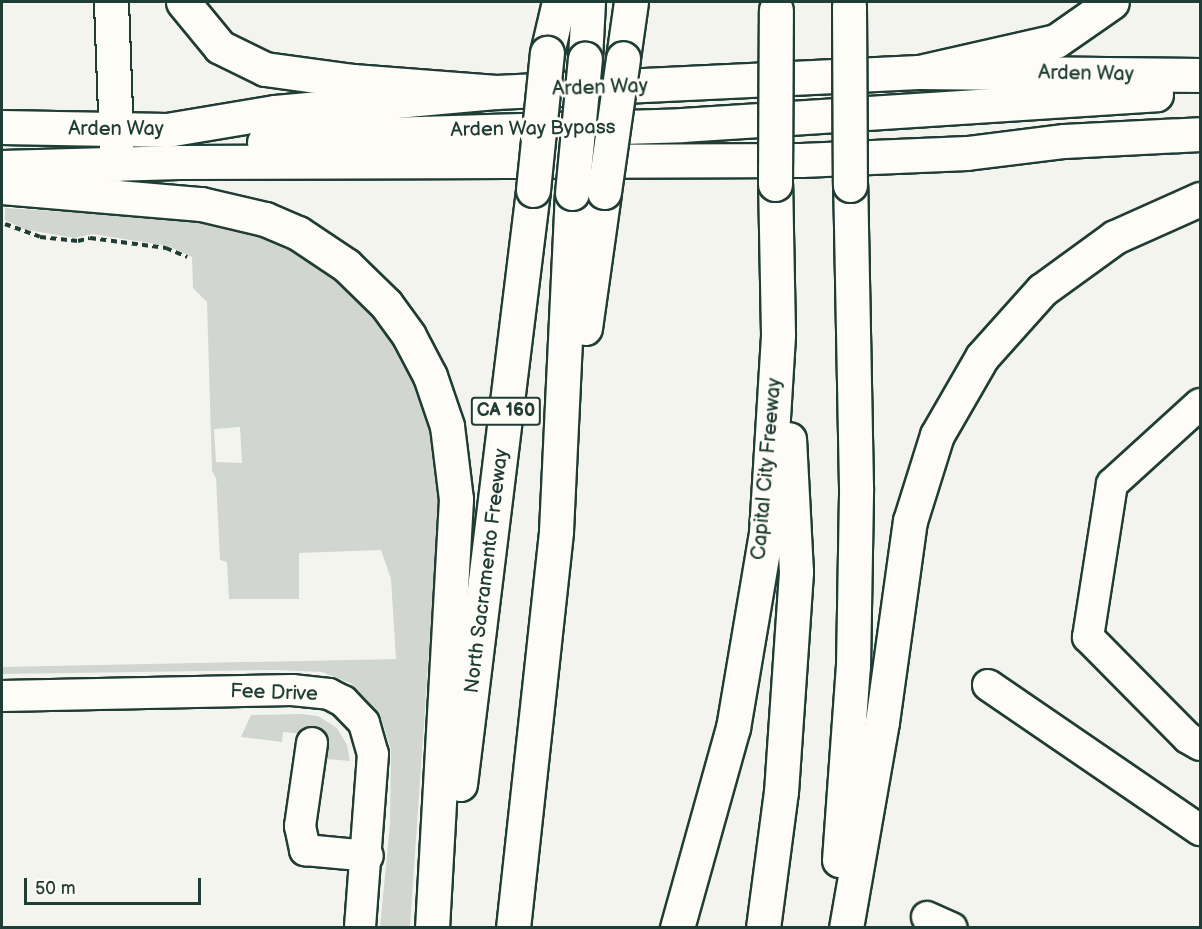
<!DOCTYPE html>
<html>
<head>
<meta charset="utf-8">
<style>
	body { margin:0 }
	#map { position:relative; width:1202px; height:929px; overflow:hidden; background:#f4f4ef; font-family:"Balsamiq Sans",sans-serif }
	div>[style] { position:absolute }
	.green>* { inset:0; background:#d1d6d1 }
	.path>* { height:4px; margin-top:-2px; transform-origin:0; background:repeating-linear-gradient(90deg,#1f3d34 0 6px,transparent 0 10.5px) }
	.roads { filter:drop-shadow(2px 0 #1f3d34) drop-shadow(-2px 0 #1f3d34) drop-shadow(0 2px #1f3d34) drop-shadow(0 -2px #1f3d34) }
	.minor>* { height:30px; margin:-15px; padding:0 15px; transform-origin:15px; border-radius:15px; background:#fdfcf7 }
	.major>* { height:33px; margin:-16.5px; padding:0 16.5px; transform-origin:16.5px; border-radius:16.5px; background:#fdfcf7 }
	.highway>* { height:33px; margin:-16.5px; padding:0 16.5px; transform-origin:16.5px; border-radius:16.5px; background:#fdfcf7 }
	.bridges { filter:drop-shadow(2px 0 #1f3d34) drop-shadow(-2px 0 #1f3d34) drop-shadow(0 2px #1f3d34) drop-shadow(0 -2px #1f3d34) }
	.highway-bridge>* { height:33px; margin:-16.5px; padding:0 16.5px; transform-origin:16.5px; border-radius:16.5px; background:#fdfcf7 }
	span { translate:-50% -50%; white-space:nowrap; text-align:center; line-height:1.15; -webkit-text-stroke:6px #fdfcf7; paint-order:stroke }
	.shield-label span { padding:2px 4px; background:#fdfcf7; border:2px solid; border-radius:4px; -webkit-text-stroke-width:0 }
	.shield-label { font-size:18px; color:#1f3d34; font-weight:700 }
	.street-label { font-size:20px; color:#1f3d34 }
	.frame { position:absolute; inset:0; border:3px solid #1f3d34; pointer-events:none }
	.scale { position:absolute; left:24px; top:878px; width:177px; height:27px; box-sizing:border-box; border:3px solid #1f3d34; border-top:0; padding-left:8px; font-size:18px; line-height:21px; white-space:nowrap; color:#1f3d34; -webkit-text-stroke:4px #fdfcf7; paint-order:stroke }
</style>
</head>
<body>
<div id="map">
	<div class="green">
		<div style="clip-path:polygon(evenodd,5px 208px,193px 220px,264px 236px,297px 252px,346px 287px,375px 319px,404px 359px,427px 415px,437px 463px,439px 506px,410px 927px,380px 927px,390px 824px,391px 750px,380px 714px,350px 683px,322px 672px,277px 670px,2px 674px,2px 667px,396px 659px,391px 579px,381px 550px,299px 553px,299px 599px,229px 599px,227px 562px,220px 560px,216px 478px,212px 471px,207px 302px,193px 288px,192px 257px,168px 246px,93px 234px,74px 238px,23px 229px,5px 220px,5px 208px,240px 427px,242px 463px,216px 462px,214px 429px,240px 427px)"></div>
		<div style="clip-path:polygon(301px 714px,318px 716px,337px 728px,347px 745px,350px 761px,326px 759px,327px 736px,283px 732px,282px 742px,241px 737px,251px 715px)"></div>
	</div>
	<div class="path">
		<div style="left:5px;top:224px;width:37px;rotate:20deg"></div>
		<div style="left:40px;top:237px;width:38px;rotate:6deg"></div>
		<div style="left:78px;top:241px;width:12px;rotate:-14deg"></div>
		<div style="left:90px;top:238px;width:77px;rotate:7.5deg"></div>
		<div style="left:166px;top:248px;width:23px;rotate:23deg"></div>
	</div>
	<div class="roads">
		<div class="minor">
			<div style="left:1200px;top:404px;width:119px;rotate:137.7deg"></div>
			<div style="left:1112px;top:484px;width:155px;rotate:98.9deg"></div>
			<div style="left:1088px;top:637px;width:142px;rotate:45.3deg"></div>
			<div style="left:1188px;top:738px;width:14px;rotate:30deg"></div>
			<div style="left:988px;top:685px;width:257px;rotate:34.4deg"></div>
			<div style="left:2px;top:696px;width:290px;rotate:-1.2deg"></div>
			<div style="left:292px;top:690px;width:37px;rotate:6deg"></div>
			<div style="left:329px;top:694px;width:16px;rotate:27deg"></div>
			<div style="left:343px;top:701px;width:30px;rotate:46deg"></div>
			<div style="left:364px;top:723px;width:32px;rotate:74deg"></div>
			<div style="left:373px;top:754px;width:174px;rotate:94.3deg"></div>
			<div style="left:312px;top:743px;width:84px;rotate:98.2deg"></div>
			<div style="left:300px;top:826px;width:25px;rotate:78deg"></div>
			<div style="left:305px;top:850px;width:63px;rotate:5.4deg"></div>
			<div style="left:927px;top:917px;width:27px;rotate:24deg"></div>
		</div>
		<div class="major">
			<div style="left:2px;top:127px;width:165px;rotate:1deg"></div>
			<div style="left:167px;top:130px;width:109px;rotate:-9.5deg"></div>
			<div style="left:275px;top:112px;width:222px;rotate:-5.2deg"></div>
			<div style="left:496px;top:92px;width:423px;rotate:-2.7deg"></div>
			<div style="left:919px;top:72px;width:281px;rotate:0.6deg"></div>
			<div style="left:264px;top:142px;width:121px;rotate:-3.8deg"></div>
			<div style="left:385px;top:134px;width:297px;rotate:-1.7deg"></div>
			<div style="left:682px;top:125px;width:475px;rotate:-3.7deg"></div>
			<div style="left:2px;top:167px;width:177px;rotate:-1.6deg"></div>
			<div style="left:179px;top:162px;width:622px;rotate:-0.18deg"></div>
			<div style="left:801px;top:160px;width:166px;rotate:-2.4deg"></div>
			<div style="left:967px;top:153px;width:98px;rotate:-7.1deg"></div>
			<div style="left:1064px;top:141px;width:136px;rotate:-2.9deg"></div>
		</div>
		<div class="highway">
			<div style="left:111px;top:2px;width:162px;rotate:87.9deg"></div>
			<div style="left:183px;top:2px;width:58px;rotate:50.6deg"></div>
			<div style="left:220px;top:47px;width:50px;rotate:26.1deg"></div>
			<div style="left:265px;top:69px;width:89px;rotate:7.8deg"></div>
			<div style="left:353px;top:81px;width:143px;rotate:4.4deg"></div>
			<div style="left:547px;top:53px;width:52px;rotate:-76.8deg"></div>
			<div style="left:623px;top:58px;width:57px;rotate:-81.9deg"></div>
			<div style="left:585px;top:59px;width:57px;rotate:-87deg"></div>
			<div style="left:919px;top:72px;width:140px;rotate:-12.8deg"></div>
			<div style="left:1056px;top:41px;width:68px;rotate:-34.9deg"></div>
			<div style="left:2px;top:187px;width:200px;rotate:4.9deg"></div>
			<div style="left:201px;top:204px;width:66px;rotate:13.2deg"></div>
			<div style="left:265px;top:219px;width:36px;rotate:23deg"></div>
			<div style="left:298px;top:233px;width:58px;rotate:33.7deg"></div>
			<div style="left:346px;top:265px;width:56px;rotate:44.3deg"></div>
			<div style="left:386px;top:304px;width:39px;rotate:54deg"></div>
			<div style="left:409px;top:336px;width:45px;rotate:62.3deg"></div>
			<div style="left:430px;top:376px;width:53px;rotate:71.2deg"></div>
			<div style="left:447px;top:426px;width:74px;rotate:83deg"></div>
			<div style="left:456px;top:499px;width:430px;rotate:93.2deg"></div>
			<div style="left:585px;top:328px;width:137px;rotate:-82deg"></div>
			<div style="left:460px;top:784px;width:598px;rotate:-82.99deg"></div>
			<div style="left:839px;top:860px;width:195px;rotate:-85.9deg"></div>
			<div style="left:853px;top:666px;width:179px;rotate:-89deg"></div>
			<div style="left:856px;top:487px;width:302px;rotate:-91.1deg"></div>
			<div style="left:513px;top:928px;width:399px;rotate:-83.8deg"></div>
			<div style="left:556px;top:531px;width:338px;rotate:-87.3deg"></div>
			<div style="left:677px;top:928px;width:208px;rotate:-74.4deg"></div>
			<div style="left:733px;top:728px;width:199px;rotate:-80.4deg"></div>
			<div style="left:766px;top:532px;width:198px;rotate:-86.5deg"></div>
			<div style="left:778px;top:334px;width:150px;rotate:-91.1deg"></div>
			<div style="left:763px;top:928px;width:137px;rotate:-82.5deg"></div>
			<div style="left:781px;top:792px;width:221px;rotate:-86.1deg"></div>
			<div style="left:796px;top:572px;width:133px;rotate:-93deg"></div>
			<div style="left:846px;top:928px;width:209px;rotate:-80.1deg"></div>
			<div style="left:882px;top:722px;width:203px;rotate:-82.1deg"></div>
			<div style="left:910px;top:521px;width:90px;rotate:-72.6deg"></div>
			<div style="left:937px;top:435px;width:90px;rotate:-60deg"></div>
			<div style="left:982px;top:357px;width:90px;rotate:-48.2deg"></div>
			<div style="left:1042px;top:290px;width:90px;rotate:-36deg"></div>
			<div style="left:1115px;top:237px;width:93px;rotate:-24.1deg"></div>
		</div>
	</div>
	<div class="bridges">
		<div class="highway-bridge">
			<div style="left:849px;top:6px;width:179px;rotate:89.7deg"></div>
			<div style="left:775px;top:184px;width:174px;rotate:-89.7deg"></div>
			<div style="left:533px;top:190px;width:138px;rotate:-84.2deg"></div>
			<div style="left:604px;top:192px;width:135px;rotate:-81.9deg"></div>
			<div style="left:572px;top:193px;width:135px;rotate:-84.5deg"></div>
		</div>
	</div>
	<div class="shield-label">
		<span style="left:506px;top:411px">CA 160</span>
	</div>
	<div class="street-label">
		<span style="left:1086px;top:74px;rotate:1deg">Arden Way</span>
		<span style="left:600px;top:88px;rotate:-2deg">Arden Way</span>
		<span style="left:116px;top:129px">Arden Way</span>
		<span style="left:533px;top:129px;rotate:-1deg">Arden Way Bypass</span>
		<span style="left:767px;top:469px;rotate:-85deg">Capital City Freeway</span>
		<span style="left:487px;top:571px;rotate:-83deg">North Sacramento Freeway</span>
		<span style="left:274px;top:693px;rotate:2deg">Fee Drive</span>
	</div>
	<div class="frame"></div>
	<div class="scale">50 m</div>
</div>
</body>
</html>
